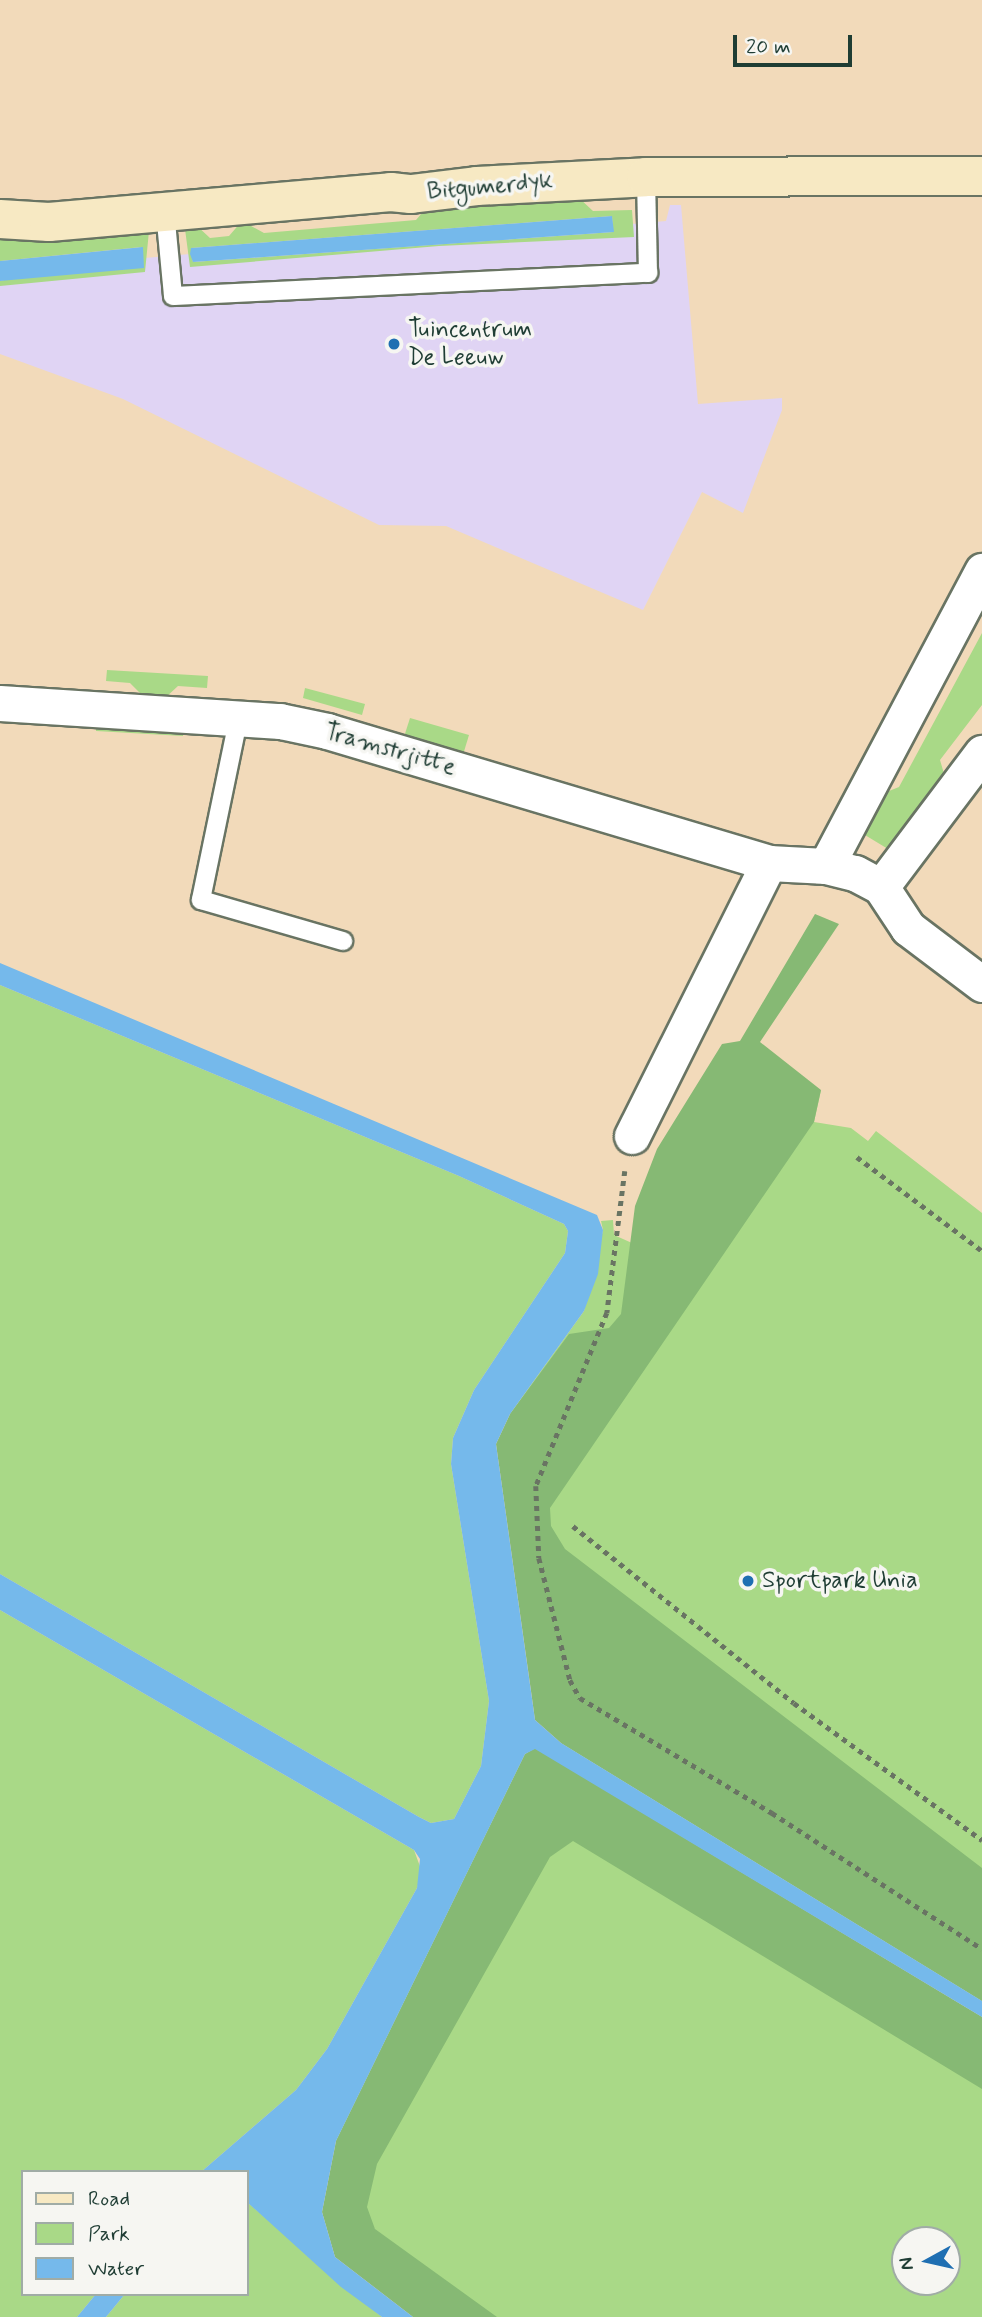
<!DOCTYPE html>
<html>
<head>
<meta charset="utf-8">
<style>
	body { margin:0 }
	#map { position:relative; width:982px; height:2317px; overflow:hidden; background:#f2daba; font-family:Mynerve,sans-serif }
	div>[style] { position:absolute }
	.built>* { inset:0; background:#e0d4f4 }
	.green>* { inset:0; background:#a9d987 }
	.forest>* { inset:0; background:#86b974 }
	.water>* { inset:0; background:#75b9eb }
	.path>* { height:4.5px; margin-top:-2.25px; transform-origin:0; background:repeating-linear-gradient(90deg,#697463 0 5px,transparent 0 10px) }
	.roads { filter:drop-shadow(2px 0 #697463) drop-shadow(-2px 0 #697463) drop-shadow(0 2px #697463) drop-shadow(0 -2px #697463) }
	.lane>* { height:18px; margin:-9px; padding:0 9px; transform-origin:9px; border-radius:9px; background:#fff }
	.street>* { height:35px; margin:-17.5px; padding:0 17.5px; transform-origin:17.5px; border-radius:17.5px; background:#fff }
	.secondary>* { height:38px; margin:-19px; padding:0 19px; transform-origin:19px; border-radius:19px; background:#f7e9c3 }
	.dots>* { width:19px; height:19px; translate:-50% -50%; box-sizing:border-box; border:4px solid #f6f6f2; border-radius:50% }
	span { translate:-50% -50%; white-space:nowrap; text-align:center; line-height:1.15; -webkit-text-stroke:7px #f6f6f2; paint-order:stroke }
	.street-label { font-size:24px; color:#1f3d34 }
	.poi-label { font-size:24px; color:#1f3d34 }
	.left { translate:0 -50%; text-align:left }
	.legend { position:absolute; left:21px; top:2170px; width:228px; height:126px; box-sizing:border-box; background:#f6f6f2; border:2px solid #a0aca6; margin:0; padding:9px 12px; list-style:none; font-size:21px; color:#1f3d34 }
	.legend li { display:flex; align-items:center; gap:14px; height:35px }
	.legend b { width:35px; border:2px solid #a0aca6 }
	.north { position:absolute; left:891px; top:2226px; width:70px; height:70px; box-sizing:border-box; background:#f6f6f2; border:2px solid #a0aca6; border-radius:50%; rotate:262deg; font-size:19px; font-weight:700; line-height:28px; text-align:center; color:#1f3d34 }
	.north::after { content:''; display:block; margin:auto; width:24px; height:32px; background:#1f6fb2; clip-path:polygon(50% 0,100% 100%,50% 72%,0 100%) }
	.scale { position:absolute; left:733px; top:35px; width:119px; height:32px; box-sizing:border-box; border:4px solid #1f3d34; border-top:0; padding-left:9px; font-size:21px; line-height:24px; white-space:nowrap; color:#1f3d34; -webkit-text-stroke:5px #f6f6f2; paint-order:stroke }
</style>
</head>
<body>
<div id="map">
	<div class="built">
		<div style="clip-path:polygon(670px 205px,681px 205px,698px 404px,782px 398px,782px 410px,743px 513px,702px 492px,643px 610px,446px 526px,379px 525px,123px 399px,0 354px,0 281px,145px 258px,190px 254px,193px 262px,666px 221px)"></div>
	</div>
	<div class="green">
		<div style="clip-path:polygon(evenodd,578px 197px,593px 211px,632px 210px,634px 237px,439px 246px,190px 267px,185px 229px,196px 225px,210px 238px,229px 236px,242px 221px,264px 233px,416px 220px,429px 205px,578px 197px,612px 216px,613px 232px,193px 262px,191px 248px,612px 216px)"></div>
		<div style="clip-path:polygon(0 230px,149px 231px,145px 272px,0 286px,0 281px,142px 247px,0 261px)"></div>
		<div style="clip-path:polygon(982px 633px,982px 705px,940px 760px,945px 777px,888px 849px,860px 832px,879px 795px,899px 787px)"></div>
		<div style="clip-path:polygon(107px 670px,208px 676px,207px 688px,178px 686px,165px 698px,143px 696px,130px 683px,106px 681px)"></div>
		<div style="clip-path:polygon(305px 688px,365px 704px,362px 715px,303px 698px)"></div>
		<div style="clip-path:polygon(410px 718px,469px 735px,462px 758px,403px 740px)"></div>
		<div style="clip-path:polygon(96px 723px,184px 728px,183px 736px,96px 731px)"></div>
		<div style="clip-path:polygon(0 985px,459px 1176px,564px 1224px,568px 1231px,565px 1253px,474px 1390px,453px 1438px,451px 1464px,489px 1701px,481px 1766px,454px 1819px,431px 1823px,419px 1817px,0 1574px)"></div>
		<div style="clip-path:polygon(821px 1090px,814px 1122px,851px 1128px,868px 1141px,876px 1131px,982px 1213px,982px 2001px,561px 1743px,510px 1414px,584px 1311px,603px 1230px,601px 1221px,613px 1220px,614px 1235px,632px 1243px)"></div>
		<div style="clip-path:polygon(0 1610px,414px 1850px,422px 1872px,417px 1888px,327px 2049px,296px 2090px,201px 2172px,23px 2172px,23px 2294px,96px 2294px,77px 2317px,0 2317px)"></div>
		<div style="clip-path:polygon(evenodd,525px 1754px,982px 2017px,982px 2317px,413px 2317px,336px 2141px,525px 1754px,905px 2240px,947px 2240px,947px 2282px,905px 2282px,905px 2240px)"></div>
		<div style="clip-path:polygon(247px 2202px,382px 2317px,106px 2317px,125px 2294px,247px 2294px)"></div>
	</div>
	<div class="forest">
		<div style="clip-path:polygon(815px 914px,839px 924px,760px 1042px,821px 1090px,814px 1122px,550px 1508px,551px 1526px,565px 1549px,982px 1868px,982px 2001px,561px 1743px,535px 1720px,531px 1691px,496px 1444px,510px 1414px,569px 1334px,609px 1328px,621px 1314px,635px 1206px,657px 1149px,722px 1044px,740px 1041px)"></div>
		<div style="clip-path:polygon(535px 1748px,982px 2017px,982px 2089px,573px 1841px,550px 1857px,377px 2164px,367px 2207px,375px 2229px,497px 2317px,413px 2317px,335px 2257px,322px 2212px,336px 2141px,525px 1754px)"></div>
	</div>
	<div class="water">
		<div style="clip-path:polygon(612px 216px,614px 232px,193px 262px,190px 254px,191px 248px)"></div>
		<div style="clip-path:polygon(143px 247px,144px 268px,0 281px,0 261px)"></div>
		<div style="clip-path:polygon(0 963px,597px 1215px,603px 1230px,598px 1274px,584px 1311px,510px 1414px,496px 1444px,535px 1720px,561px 1743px,982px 2001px,982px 2017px,535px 1749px,525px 1754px,336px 2141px,322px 2212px,335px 2257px,413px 2317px,382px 2317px,341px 2287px,247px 2202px,247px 2172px,201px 2172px,296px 2090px,327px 2049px,417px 1888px,420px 1859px,414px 1850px,0 1610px,0 1574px,419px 1817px,431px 1823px,454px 1819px,481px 1766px,489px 1701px,451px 1464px,453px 1438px,474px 1390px,565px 1253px,568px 1231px,564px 1224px,459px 1176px,0 985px)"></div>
		<div style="clip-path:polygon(96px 2294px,125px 2294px,106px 2317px,77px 2317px)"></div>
	</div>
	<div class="path">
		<div style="left:857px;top:1157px;width:156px;rotate:36.9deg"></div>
		<div style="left:625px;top:1171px;width:143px;rotate:97.2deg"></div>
		<div style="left:607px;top:1313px;width:187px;rotate:112.3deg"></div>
		<div style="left:536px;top:1486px;width:72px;rotate:87.6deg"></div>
		<div style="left:539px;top:1558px;width:126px;rotate:75.7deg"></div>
		<div style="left:570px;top:1680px;width:21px;rotate:61deg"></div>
		<div style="left:580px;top:1698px;width:224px;rotate:30.9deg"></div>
		<div style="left:772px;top:1813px;width:250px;rotate:32.9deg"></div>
		<div style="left:573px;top:1526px;width:283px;rotate:38.7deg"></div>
		<div style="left:794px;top:1703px;width:233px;rotate:36.1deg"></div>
	</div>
	<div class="roads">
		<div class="lane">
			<div style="left:165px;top:211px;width:85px;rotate:84.6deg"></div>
			<div style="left:173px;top:296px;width:476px;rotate:-2.8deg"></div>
			<div style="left:648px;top:273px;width:96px;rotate:-91.2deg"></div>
			<div style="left:239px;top:716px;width:188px;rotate:101.7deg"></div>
			<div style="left:201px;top:900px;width:148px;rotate:16.1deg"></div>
		</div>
		<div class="street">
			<div style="left:0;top:703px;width:281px;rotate:3.7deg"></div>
			<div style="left:280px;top:721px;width:48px;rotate:12deg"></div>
			<div style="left:327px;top:731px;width:461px;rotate:16.6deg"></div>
			<div style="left:769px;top:863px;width:57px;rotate:3deg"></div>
			<div style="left:826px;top:866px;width:334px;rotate:-62.1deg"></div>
			<div style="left:826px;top:866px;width:30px;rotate:14deg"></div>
			<div style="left:855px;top:873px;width:30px;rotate:28deg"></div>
			<div style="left:881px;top:887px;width:49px;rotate:56.6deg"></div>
			<div style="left:908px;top:928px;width:93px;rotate:37.1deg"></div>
			<div style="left:881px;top:887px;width:168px;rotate:-53deg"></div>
			<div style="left:632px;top:1136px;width:305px;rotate:-63.4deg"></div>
		</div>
		<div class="secondary">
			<div style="left:0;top:219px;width:49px;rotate:3.5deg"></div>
			<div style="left:49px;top:222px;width:343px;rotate:-5deg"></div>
			<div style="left:391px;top:192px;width:20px;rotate:6deg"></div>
			<div style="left:411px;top:194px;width:66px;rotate:-6.9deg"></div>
			<div style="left:477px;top:186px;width:169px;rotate:-3deg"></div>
			<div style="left:646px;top:177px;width:336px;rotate:-0.2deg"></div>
		</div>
	</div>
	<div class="dots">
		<div style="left:394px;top:344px;background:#1f6fb2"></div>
		<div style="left:748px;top:1581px;background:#1f6fb2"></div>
	</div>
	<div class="street-label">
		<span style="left:490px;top:187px;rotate:-5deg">Bitgumerdyk</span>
		<span style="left:390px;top:750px;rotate:16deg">Tramstrjitte</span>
	</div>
	<div class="poi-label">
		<span class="left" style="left:408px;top:344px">Tuincentrum<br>De Leeuw</span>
		<span class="left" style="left:762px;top:1581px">Sportpark Unia</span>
	</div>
	<ul class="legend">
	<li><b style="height:9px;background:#f7e9c3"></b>Road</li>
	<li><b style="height:19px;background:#a9d987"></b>Park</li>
	<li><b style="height:19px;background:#75b9eb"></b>Water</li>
	</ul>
	<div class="north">N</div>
	<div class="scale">20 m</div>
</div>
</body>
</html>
